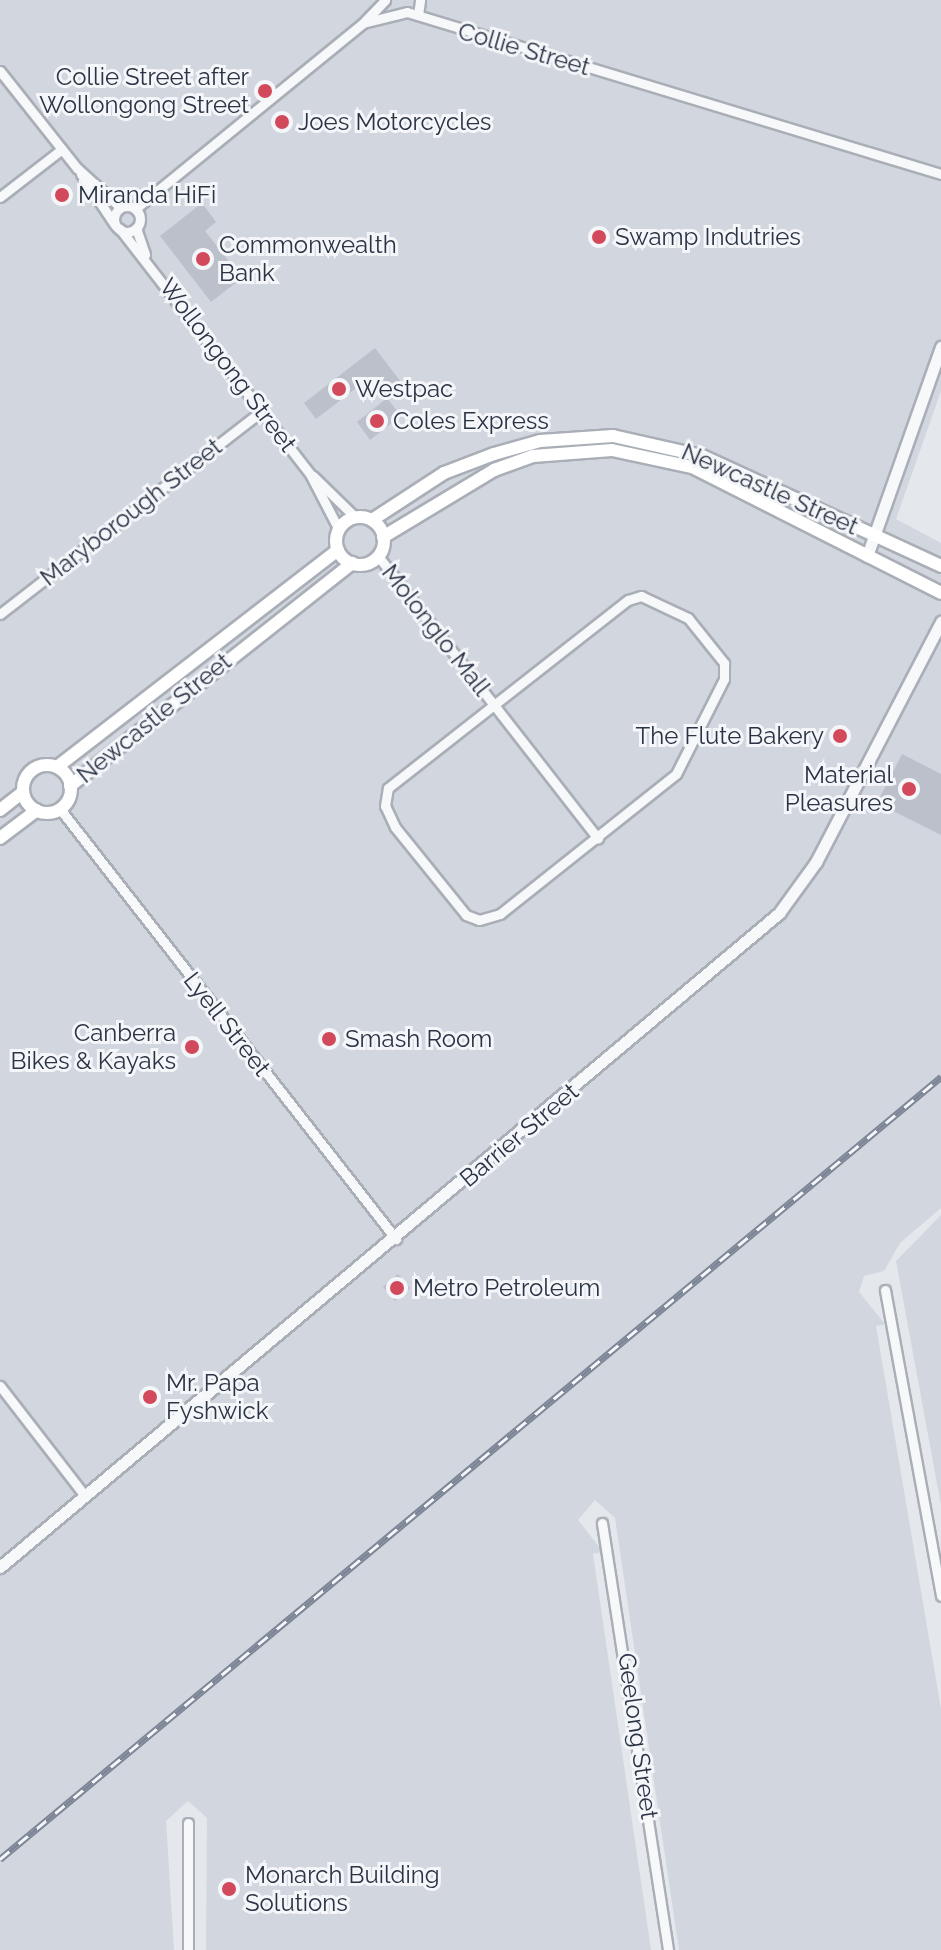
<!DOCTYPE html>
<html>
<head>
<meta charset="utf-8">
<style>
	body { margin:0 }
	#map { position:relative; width:941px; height:1950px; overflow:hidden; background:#e4e7ec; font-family:Raleway,sans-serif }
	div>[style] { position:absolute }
	.built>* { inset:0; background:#d2d6de }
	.building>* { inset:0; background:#bbc0ca }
	.roads { filter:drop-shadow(2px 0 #a9aeb7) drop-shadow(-2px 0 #a9aeb7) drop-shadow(0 2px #a9aeb7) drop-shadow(0 -2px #a9aeb7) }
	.minor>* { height:9px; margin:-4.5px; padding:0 4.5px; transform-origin:4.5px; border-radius:4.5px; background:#f7f8fa }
	.minor>.ring { margin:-4.5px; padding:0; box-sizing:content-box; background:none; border:9px solid #f7f8fa; border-radius:50% }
	.tertiary>* { height:11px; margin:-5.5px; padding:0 5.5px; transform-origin:5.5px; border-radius:5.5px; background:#f7f8fa }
	.secondary>* { height:12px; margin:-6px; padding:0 6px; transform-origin:6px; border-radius:6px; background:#fff }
	.secondary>.ring { margin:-6px; padding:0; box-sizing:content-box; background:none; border:12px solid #fff; border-radius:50% }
	.rail>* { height:7px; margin-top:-3.5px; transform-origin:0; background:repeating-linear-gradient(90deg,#f4f6f9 0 12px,#7d8696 0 24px); box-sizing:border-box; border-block:2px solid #7d8696 }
	.dots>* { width:22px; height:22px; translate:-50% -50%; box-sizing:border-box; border:4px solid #f4f6f9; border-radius:50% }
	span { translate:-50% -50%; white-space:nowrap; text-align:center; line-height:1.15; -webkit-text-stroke:6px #f4f6f9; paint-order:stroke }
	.street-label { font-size:24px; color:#2b3445 }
	.poi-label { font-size:24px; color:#2b3445 }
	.right { translate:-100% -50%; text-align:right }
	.left { translate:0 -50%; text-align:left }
</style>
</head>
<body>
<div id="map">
	<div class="built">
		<div style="clip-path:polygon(0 0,941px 0,941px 391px,896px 519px,941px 543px,941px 1208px,900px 1243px,884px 1271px,864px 1276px,859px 1292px,885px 1324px,876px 1326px,941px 1709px,941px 1950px,679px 1950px,615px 1518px,595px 1500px,578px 1520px,603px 1552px,593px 1554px,651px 1950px,206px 1950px,207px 1818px,188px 1801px,166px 1821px,174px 1950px,0 1950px)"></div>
		<div style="clip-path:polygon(941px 1215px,941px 1505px,896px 1261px)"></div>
	</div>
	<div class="building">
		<div style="clip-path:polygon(202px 203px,216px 222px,205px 231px,242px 278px,211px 302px,160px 236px)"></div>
		<div style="clip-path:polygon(375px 348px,401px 382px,383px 396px,369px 378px,316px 419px,304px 403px)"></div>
		<div style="clip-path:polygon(387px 398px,401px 416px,370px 440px,357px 422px)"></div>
		<div style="clip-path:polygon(902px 754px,941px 774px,941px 835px,877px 803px)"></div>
		<div style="clip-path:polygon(398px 1274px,410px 1288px,395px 1301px,383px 1287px)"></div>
	</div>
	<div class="roads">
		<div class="minor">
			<div style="left:418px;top:15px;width:15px;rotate:-82deg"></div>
			<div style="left:365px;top:21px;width:29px;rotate:-46deg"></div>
			<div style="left:0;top:71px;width:124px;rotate:51.6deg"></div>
			<div style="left:77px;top:168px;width:58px;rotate:42.2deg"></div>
			<div style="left:81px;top:174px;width:61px;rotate:56.3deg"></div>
			<div style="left:0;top:197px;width:78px;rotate:-37.7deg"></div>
			<div class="ring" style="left:114px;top:206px;width:17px;height:17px"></div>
			<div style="left:135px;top:209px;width:294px;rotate:-39.2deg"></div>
			<div style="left:363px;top:23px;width:45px;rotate:-14deg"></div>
			<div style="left:407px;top:12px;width:558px;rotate:16.88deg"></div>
			<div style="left:136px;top:228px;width:28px;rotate:71deg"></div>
			<div style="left:120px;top:229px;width:310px;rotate:52.2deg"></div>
			<div style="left:310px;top:474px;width:63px;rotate:62.6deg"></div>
			<div style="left:313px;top:476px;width:59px;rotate:44.3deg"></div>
			<div style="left:378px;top:556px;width:358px;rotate:52.1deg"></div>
			<div style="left:641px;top:596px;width:52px;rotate:25.1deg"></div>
			<div style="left:688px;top:618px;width:58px;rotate:51.3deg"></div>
			<div style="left:724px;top:663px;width:16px;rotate:90deg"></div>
			<div style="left:724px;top:679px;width:106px;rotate:116.8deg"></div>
			<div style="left:676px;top:774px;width:225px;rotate:141.5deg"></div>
			<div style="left:500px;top:914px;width:22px;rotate:164deg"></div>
			<div style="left:479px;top:920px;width:14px;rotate:-159deg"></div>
			<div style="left:466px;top:915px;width:113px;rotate:-128.9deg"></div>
			<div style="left:395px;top:827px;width:23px;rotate:-115deg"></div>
			<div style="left:385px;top:806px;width:18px;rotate:-81deg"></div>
			<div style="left:388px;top:788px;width:305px;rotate:-38.1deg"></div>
			<div style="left:628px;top:600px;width:14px;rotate:-17deg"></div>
			<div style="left:0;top:614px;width:331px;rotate:-37.8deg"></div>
			<div style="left:60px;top:809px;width:546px;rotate:52deg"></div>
			<div style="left:885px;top:1290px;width:311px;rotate:79.6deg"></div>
			<div style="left:0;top:1386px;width:139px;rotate:52.3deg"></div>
			<div style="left:602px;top:1523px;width:432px;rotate:81.2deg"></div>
			<div style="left:188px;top:1950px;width:127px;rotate:-90deg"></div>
		</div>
		<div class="tertiary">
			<div style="left:867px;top:556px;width:222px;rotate:-70.5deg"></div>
			<div style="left:0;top:1567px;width:1017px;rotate:-40.01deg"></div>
			<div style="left:779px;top:913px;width:63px;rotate:-54deg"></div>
			<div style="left:816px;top:862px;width:271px;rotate:-62.5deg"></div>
		</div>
		<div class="secondary">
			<div class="ring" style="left:336px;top:517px;width:36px;height:36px"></div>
			<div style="left:372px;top:520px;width:86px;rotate:-33.1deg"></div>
			<div style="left:444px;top:473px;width:53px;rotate:-20.8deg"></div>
			<div style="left:494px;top:454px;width:48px;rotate:-15.8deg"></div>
			<div style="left:540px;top:441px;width:73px;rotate:-3.9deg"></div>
			<div style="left:613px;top:436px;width:91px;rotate:12.7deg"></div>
			<div style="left:702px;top:456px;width:263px;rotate:24.7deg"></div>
			<div style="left:383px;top:537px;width:130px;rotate:-31.1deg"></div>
			<div style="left:494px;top:470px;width:41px;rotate:-19.7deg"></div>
			<div style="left:533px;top:456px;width:79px;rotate:-4.3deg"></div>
			<div style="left:612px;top:450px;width:82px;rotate:12deg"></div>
			<div style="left:692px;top:467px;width:279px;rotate:26.8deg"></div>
			<div class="ring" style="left:23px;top:765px;width:36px;height:36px"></div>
			<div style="left:57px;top:767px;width:355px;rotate:-37.7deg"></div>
			<div style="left:70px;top:786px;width:360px;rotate:-38.3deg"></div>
			<div style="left:0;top:810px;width:29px;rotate:-38deg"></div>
			<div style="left:0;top:838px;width:46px;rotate:-37.1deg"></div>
		</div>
	</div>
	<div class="rail">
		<div style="left:0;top:1859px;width:1224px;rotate:-39.73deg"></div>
	</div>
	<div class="dots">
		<div style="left:265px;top:91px;background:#d1495b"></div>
		<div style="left:282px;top:122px;background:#d1495b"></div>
		<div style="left:62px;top:195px;background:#d1495b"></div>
		<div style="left:599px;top:237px;background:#d1495b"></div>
		<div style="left:203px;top:259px;background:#d1495b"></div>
		<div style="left:339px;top:389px;background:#d1495b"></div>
		<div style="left:377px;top:421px;background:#d1495b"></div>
		<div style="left:840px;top:736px;background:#d1495b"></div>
		<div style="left:909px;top:789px;background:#d1495b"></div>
		<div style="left:329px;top:1039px;background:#d1495b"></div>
		<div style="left:192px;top:1047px;background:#d1495b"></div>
		<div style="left:397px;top:1288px;background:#d1495b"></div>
		<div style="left:150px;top:1397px;background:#d1495b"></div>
		<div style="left:229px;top:1889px;background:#d1495b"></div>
	</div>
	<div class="street-label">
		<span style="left:524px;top:49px;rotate:16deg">Collie Street</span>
		<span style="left:228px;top:365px;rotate:53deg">Wollongong Street</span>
		<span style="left:770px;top:489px;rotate:24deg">Newcastle Street</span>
		<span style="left:131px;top:512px;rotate:-38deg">Maryborough Street</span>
		<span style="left:436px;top:630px;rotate:52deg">Molonglo Mall</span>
		<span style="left:154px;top:718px;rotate:-39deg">Newcastle Street</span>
		<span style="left:227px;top:1024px;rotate:52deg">Lyell Street</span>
		<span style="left:519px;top:1135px;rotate:-40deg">Barrier Street</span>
		<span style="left:638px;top:1736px;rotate:82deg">Geelong Street</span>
	</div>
	<div class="poi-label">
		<span class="right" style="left:249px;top:91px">Collie Street after<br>Wollongong Street</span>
		<span class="left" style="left:298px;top:122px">Joes Motorcycles</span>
		<span class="left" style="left:78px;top:195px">Miranda HiFi</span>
		<span class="left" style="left:615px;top:237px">Swamp Indutries</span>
		<span class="left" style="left:219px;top:259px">Commonwealth<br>Bank</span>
		<span class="left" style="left:355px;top:389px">Westpac</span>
		<span class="left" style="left:393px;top:421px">Coles Express</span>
		<span class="right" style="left:824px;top:736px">The Flute Bakery</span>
		<span class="right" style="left:893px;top:789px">Material<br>Pleasures</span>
		<span class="right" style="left:176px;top:1047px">Canberra<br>Bikes &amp; Kayaks</span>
		<span class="left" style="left:345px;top:1039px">Smash Room</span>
		<span class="left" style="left:413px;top:1288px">Metro Petroleum</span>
		<span class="left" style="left:166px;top:1397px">Mr. Papa<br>Fyshwick</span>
		<span class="left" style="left:245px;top:1889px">Monarch Building<br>Solutions</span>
	</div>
</div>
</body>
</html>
